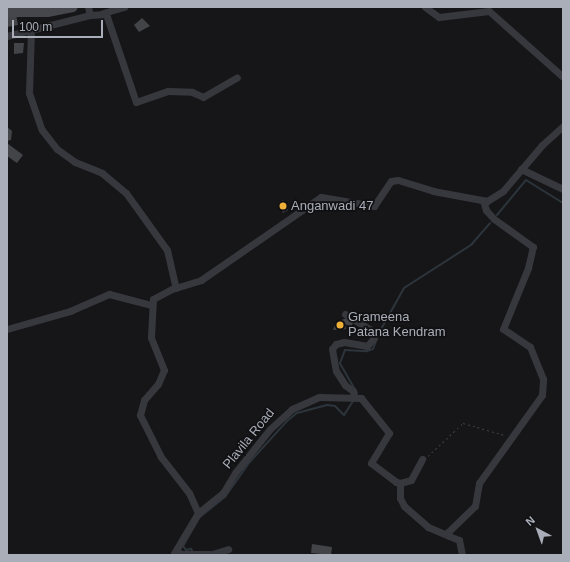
<!DOCTYPE html>
<html>
<head>
<meta charset="utf-8">
<style>
	body { margin:0 }
	#map { position:relative; width:570px; height:562px; overflow:hidden; background:#161618; font-family:Helvetica,sans-serif }
	div>[style] { position:absolute }
	.stream>* { height:2px; margin:-1px; padding:0 1px; transform-origin:1px; border-radius:1px; background:#2d353c }
	.building>* { inset:0; background:#434448 }
	.path>* { height:1px; margin-top:-0.5px; transform-origin:0; background:repeating-linear-gradient(90deg,#3d3f44 0 2px,transparent 0 5px) }
	.street>* { height:7px; margin:-3.5px; padding:0 3.5px; transform-origin:3.5px; border-radius:3.5px; background:#37383d }
	.secondary>* { height:9px; margin:-4.5px; padding:0 4.5px; transform-origin:4.5px; border-radius:4.5px; background:#45474d }
	.dots>* { width:11px; height:11px; translate:-50% -50%; box-sizing:border-box; border:2px solid #111113; border-radius:50% }
	span { translate:-50% -50%; white-space:nowrap; text-align:center; line-height:1.15; -webkit-text-stroke:3.5px #111113; paint-order:stroke }
	.poi-label { font-size:13px; color:#a9aeb8 }
	.left { translate:0 -50%; text-align:left }
	.street-label { font-size:13px; color:#a9aeb8 }
	.frame { position:absolute; inset:0; border:8px solid #a9aeb8; pointer-events:none }
	.north { position:absolute; left:518px; top:510px; width:40px; height:40px; -webkit-text-stroke:3px #111113; paint-order:stroke; rotate:319deg; font-size:11px; font-weight:700; line-height:16px; text-align:center; color:#a9aeb8 }
	.north::after { content:''; display:block; margin:auto; width:14px; height:18px; background:#a9aeb8; clip-path:polygon(50% 0,100% 100%,50% 72%,0 100%) }
	.scale { position:absolute; left:12px; top:20px; width:91px; height:18px; box-sizing:border-box; border:2px solid #a9aeb8; border-top:0; padding-left:5px; font-size:12px; line-height:14px; white-space:nowrap; color:#a9aeb8; -webkit-text-stroke:3px #111113; paint-order:stroke }
</style>
</head>
<body>
<div id="map">
	<div class="stream">
		<div style="left:497px;top:215px;width:45px;rotate:-50.4deg"></div>
		<div style="left:526px;top:180px;width:44px;rotate:31.9deg"></div>
		<div style="left:357px;top:393px;width:34px;rotate:-120deg"></div>
		<div style="left:340px;top:363px;width:14px;rotate:-69deg"></div>
		<div style="left:345px;top:350px;width:22px;rotate:3deg"></div>
		<div style="left:367px;top:351px;width:6px;rotate:-18deg"></div>
		<div style="left:373px;top:349px;width:19px;rotate:-69deg"></div>
		<div style="left:380px;top:331px;width:49px;rotate:-60.8deg"></div>
		<div style="left:404px;top:288px;width:80px;rotate:-32.7deg"></div>
		<div style="left:471px;top:245px;width:29px;rotate:-49deg"></div>
		<div style="left:193px;top:552px;width:4px;rotate:-124deg"></div>
		<div style="left:191px;top:549px;width:5px;rotate:169deg"></div>
		<div style="left:186px;top:550px;width:5px;rotate:-127deg"></div>
		<div style="left:183px;top:546px;width:34px;rotate:-60deg"></div>
		<div style="left:200px;top:517px;width:32px;rotate:-39deg"></div>
		<div style="left:225px;top:497px;width:39px;rotate:-55deg"></div>
		<div style="left:247px;top:465px;width:59px;rotate:-47.7deg"></div>
		<div style="left:287px;top:421px;width:13px;rotate:-39deg"></div>
		<div style="left:297px;top:413px;width:31px;rotate:-15deg"></div>
		<div style="left:327px;top:405px;width:8px;rotate:7deg"></div>
		<div style="left:335px;top:406px;width:13px;rotate:45deg"></div>
		<div style="left:344px;top:415px;width:17px;rotate:-57deg"></div>
	</div>
	<div class="building">
		<div style="clip-path:polygon(16px 14px,18px 25px,7px 27px,7px 15px)"></div>
		<div style="clip-path:polygon(142px 18px,150px 26px,139px 32px,134px 25px)"></div>
		<div style="clip-path:polygon(14px 43px,24px 43px,23px 53px,14px 54px)"></div>
		<div style="clip-path:polygon(7px 127px,12px 131px,11px 140px,7px 141px)"></div>
		<div style="clip-path:polygon(7px 143px,23px 155px,17px 163px,7px 156px)"></div>
		<div style="clip-path:polygon(283px 200px,288px 210px,283px 213px,278px 203px)"></div>
		<div style="clip-path:polygon(347px 318px,354px 321px,351px 327px,345px 324px,346px 329px,333px 330px,336px 322px)"></div>
		<div style="clip-path:polygon(312px 544px,332px 547px,331px 555px,311px 553px)"></div>
	</div>
	<div class="path">
		<div style="left:428px;top:456px;width:48px;rotate:-43.3deg"></div>
		<div style="left:463px;top:423px;width:43px;rotate:16.3deg"></div>
	</div>
	<div class="street">
		<div style="left:425px;top:7px;width:17px;rotate:36deg"></div>
		<div style="left:439px;top:17px;width:50px;rotate:-6.8deg"></div>
		<div style="left:489px;top:11px;width:99px;rotate:41.7deg"></div>
		<div style="left:103px;top:13px;width:22px;rotate:-16deg"></div>
		<div style="left:90px;top:15px;width:16px;rotate:-4deg"></div>
		<div style="left:106px;top:14px;width:93px;rotate:71.2deg"></div>
		<div style="left:136px;top:102px;width:34px;rotate:-19deg"></div>
		<div style="left:168px;top:91px;width:24px;rotate:2deg"></div>
		<div style="left:192px;top:92px;width:12px;rotate:24deg"></div>
		<div style="left:203px;top:97px;width:39px;rotate:-30deg"></div>
		<div style="left:31px;top:30px;width:63px;rotate:91.8deg"></div>
		<div style="left:29px;top:93px;width:39px;rotate:71deg"></div>
		<div style="left:42px;top:130px;width:24px;rotate:52deg"></div>
		<div style="left:57px;top:149px;width:22px;rotate:36deg"></div>
		<div style="left:75px;top:162px;width:29px;rotate:22deg"></div>
		<div style="left:102px;top:173px;width:31px;rotate:40deg"></div>
		<div style="left:126px;top:193px;width:70px;rotate:54.3deg"></div>
		<div style="left:167px;top:250px;width:39px;rotate:77deg"></div>
		<div style="left:7px;top:36px;width:86px;rotate:-14.2deg"></div>
		<div style="left:90px;top:15px;width:8px;rotate:-104deg"></div>
		<div style="left:521px;top:169px;width:47px;rotate:25.5deg"></div>
		<div style="left:345px;top:314px;width:28px;rotate:32deg"></div>
		<div style="left:369px;top:329px;width:10px;rotate:61deg"></div>
		<div style="left:374px;top:338px;width:11px;rotate:131deg"></div>
		<div style="left:367px;top:346px;width:23px;rotate:-170deg"></div>
		<div style="left:344px;top:342px;width:8px;rotate:166deg"></div>
		<div style="left:336px;top:344px;width:6px;rotate:129deg"></div>
		<div style="left:332px;top:349px;width:22px;rotate:80deg"></div>
		<div style="left:336px;top:371px;width:17px;rotate:57deg"></div>
		<div style="left:345px;top:385px;width:10px;rotate:37deg"></div>
		<div style="left:353px;top:391px;width:6px;rotate:81deg"></div>
		<div style="left:7px;top:329px;width:66px;rotate:-15.9deg"></div>
		<div style="left:70px;top:311px;width:43px;rotate:-23.6deg"></div>
		<div style="left:109px;top:294px;width:43px;rotate:14.7deg"></div>
		<div style="left:400px;top:483px;width:15px;rotate:90deg"></div>
		<div style="left:400px;top:498px;width:9px;rotate:63deg"></div>
		<div style="left:404px;top:506px;width:32px;rotate:41deg"></div>
		<div style="left:428px;top:527px;width:23px;rotate:23deg"></div>
		<div style="left:198px;top:513px;width:22px;rotate:-114deg"></div>
		<div style="left:189px;top:493px;width:46px;rotate:-127.9deg"></div>
		<div style="left:161px;top:457px;width:47px;rotate:-116.6deg"></div>
		<div style="left:140px;top:415px;width:16px;rotate:-75deg"></div>
		<div style="left:144px;top:400px;width:21px;rotate:-49deg"></div>
		<div style="left:158px;top:384px;width:15px;rotate:-67deg"></div>
		<div style="left:164px;top:370px;width:35px;rotate:-112deg"></div>
		<div style="left:151px;top:337px;width:38px;rotate:-87deg"></div>
		<div style="left:153px;top:299px;width:21px;rotate:-28deg"></div>
		<div style="left:172px;top:289px;width:30px;rotate:-17deg"></div>
		<div style="left:201px;top:280px;width:146px;rotate:-34.7deg"></div>
		<div style="left:321px;top:197px;width:54px;rotate:9.6deg"></div>
		<div style="left:374px;top:206px;width:30px;rotate:-56deg"></div>
		<div style="left:391px;top:181px;width:7px;rotate:-8deg"></div>
		<div style="left:398px;top:180px;width:37px;rotate:17deg"></div>
		<div style="left:433px;top:191px;width:55px;rotate:10.5deg"></div>
		<div style="left:487px;top:201px;width:19px;rotate:-32deg"></div>
		<div style="left:503px;top:191px;width:60px;rotate:-49.7deg"></div>
		<div style="left:542px;top:145px;width:28px;rotate:-42deg"></div>
		<div style="left:176px;top:551px;width:7px;rotate:27deg"></div>
		<div style="left:182px;top:554px;width:30px"></div>
		<div style="left:212px;top:554px;width:17px;rotate:-17deg"></div>
		<div style="left:173px;top:555px;width:49px;rotate:-59.2deg"></div>
		<div style="left:198px;top:513px;width:32px;rotate:-39deg"></div>
		<div style="left:223px;top:493px;width:23px;rotate:-59deg"></div>
		<div style="left:235px;top:473px;width:56px;rotate:-51.5deg"></div>
		<div style="left:270px;top:429px;width:30px;rotate:-42deg"></div>
		<div style="left:292px;top:409px;width:30px;rotate:-24deg"></div>
		<div style="left:319px;top:397px;width:42px;rotate:1.4deg"></div>
		<div style="left:361px;top:398px;width:45px;rotate:51.3deg"></div>
		<div style="left:389px;top:433px;width:35px;rotate:121deg"></div>
		<div style="left:371px;top:463px;width:31px;rotate:37deg"></div>
		<div style="left:396px;top:482px;width:4px;rotate:14deg"></div>
		<div style="left:400px;top:483px;width:11px;rotate:-15deg"></div>
		<div style="left:411px;top:480px;width:24px;rotate:-62deg"></div>
		<div style="left:462px;top:555px;width:15px;rotate:-101deg"></div>
		<div style="left:459px;top:540px;width:11px;rotate:-158deg"></div>
		<div style="left:449px;top:536px;width:4px;rotate:-104deg"></div>
		<div style="left:448px;top:532px;width:37px;rotate:-44deg"></div>
		<div style="left:475px;top:506px;width:23px;rotate:-80deg"></div>
		<div style="left:479px;top:483px;width:108px;rotate:-54.4deg"></div>
		<div style="left:542px;top:395px;width:16px;rotate:-86deg"></div>
		<div style="left:543px;top:379px;width:35px;rotate:-112deg"></div>
		<div style="left:530px;top:347px;width:32px;rotate:-146deg"></div>
		<div style="left:503px;top:329px;width:66px;rotate:-67.7deg"></div>
		<div style="left:528px;top:268px;width:22px;rotate:-77deg"></div>
		<div style="left:533px;top:247px;width:48px;rotate:-144.3deg"></div>
		<div style="left:494px;top:219px;width:12px;rotate:-132deg"></div>
		<div style="left:486px;top:210px;width:10px;rotate:-107deg"></div>
	</div>
	<div class="secondary">
		<div style="left:7px;top:12px;width:40px"></div>
		<div style="left:47px;top:12px;width:26px;rotate:-11deg"></div>
	</div>
	<div class="dots">
		<div style="left:283px;top:206px;background:#efaf38"></div>
		<div style="left:340px;top:325px;background:#efaf38"></div>
	</div>
	<div class="poi-label">
		<span class="left" style="left:291px;top:206px">Anganwadi 47</span>
		<span class="left" style="left:348px;top:325px">Grameena<br>Patana Kendram</span>
	</div>
	<div class="street-label">
		<span style="left:249px;top:439px;rotate:-51deg">Plavila Road</span>
	</div>
	<div class="frame"></div>
	<div class="north">N</div>
	<div class="scale">100 m</div>
</div>
</body>
</html>
